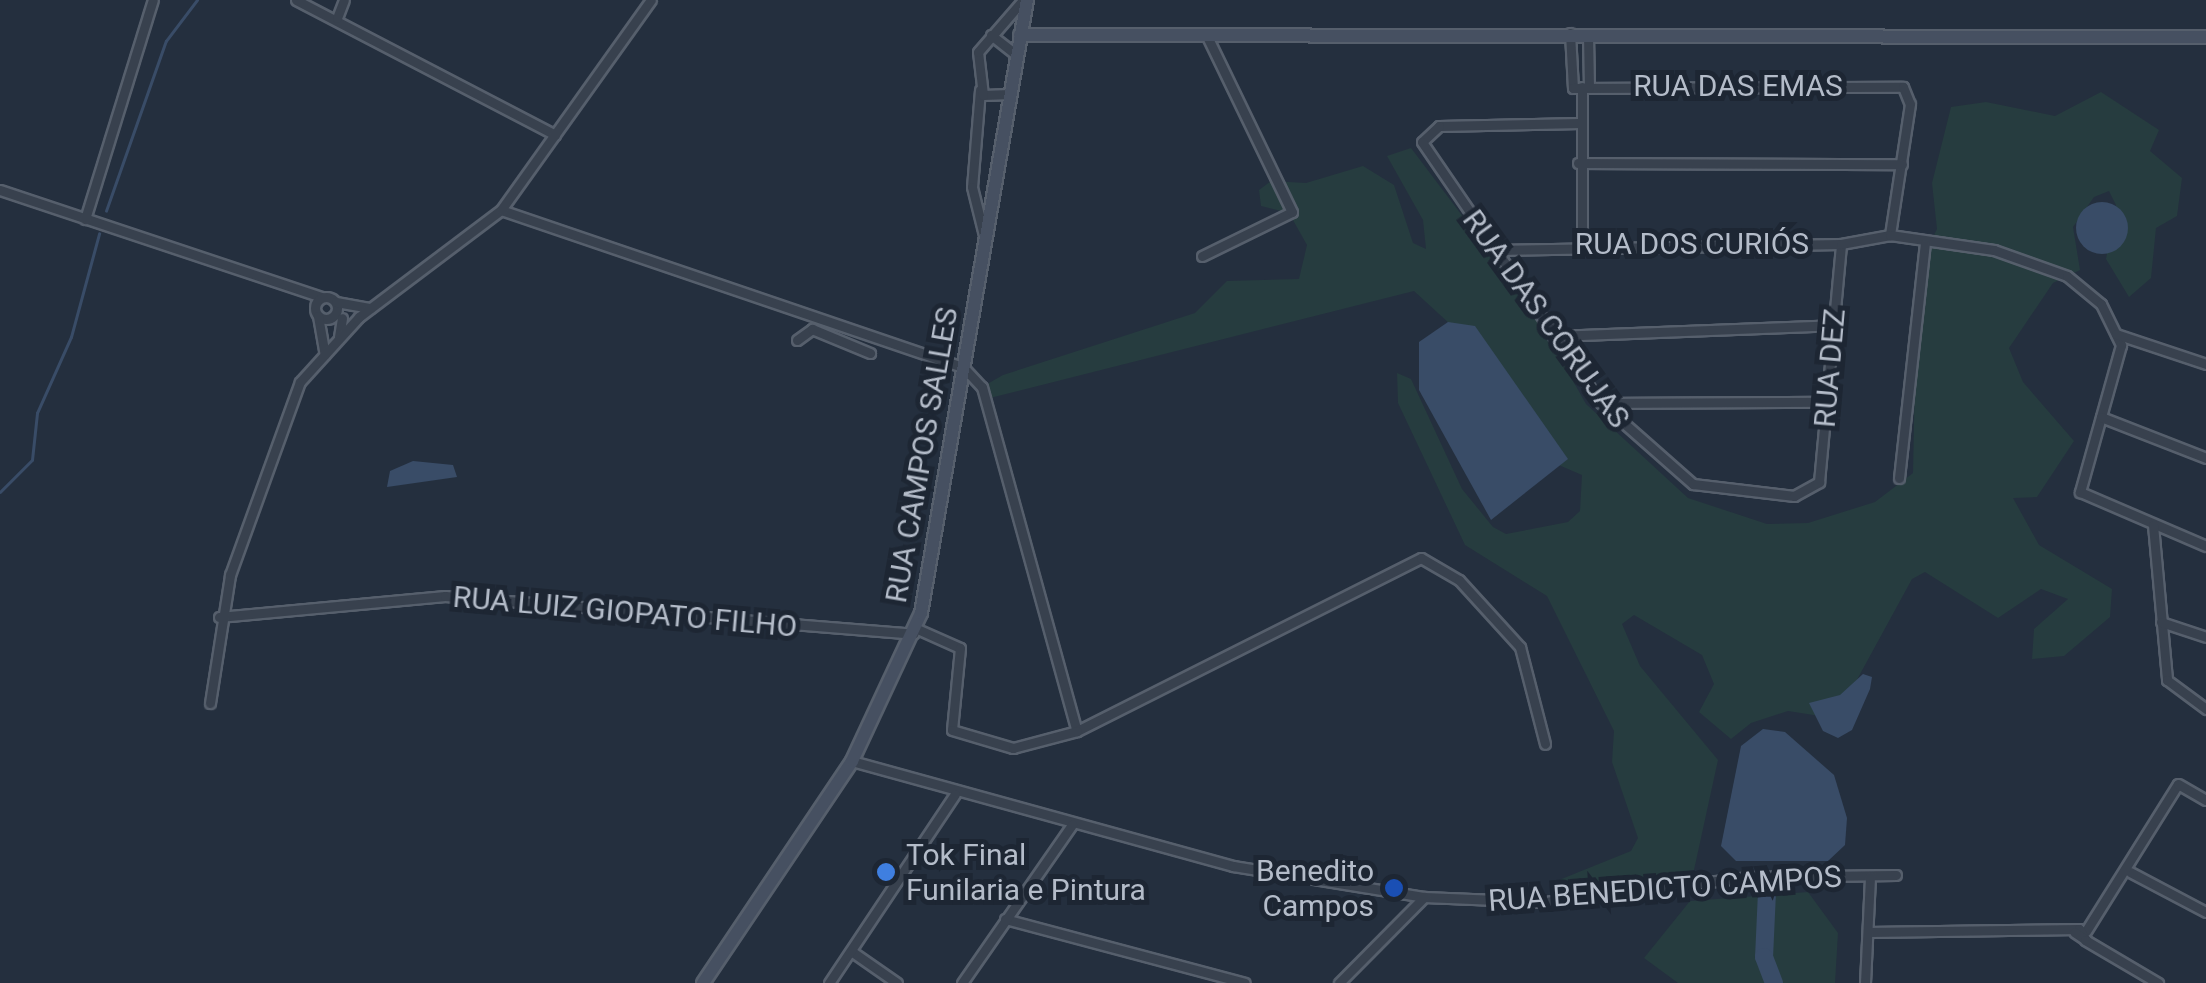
<!DOCTYPE html>
<html>
<head>
<meta charset="utf-8">
<style>
	body { margin:0 }
	#map { position:relative; width:2206px; height:983px; overflow:hidden; background:#242f3e; font-family:Roboto,sans-serif }
	div>[style] { position:absolute }
	.green>* { inset:0; background:#263c3f }
	.water>* { inset:0; background:#394c67 }
	.round { border-radius:50% }
	.stream>* { height:2.5px; margin:-1.25px; padding:0 1.25px; transform-origin:1.25px; border-radius:1.25px; background:#394c67 }
	.river>* { height:18px; margin:-9px; padding:0 9px; transform-origin:9px; border-radius:9px; background:#394c67 }
	.roads { filter:drop-shadow(2px 0 #565f6c) drop-shadow(-2px 0 #565f6c) drop-shadow(0 2px #565f6c) drop-shadow(0 -2px #565f6c) }
	.street>* { height:9px; margin:-4.5px; padding:0 4.5px; transform-origin:4.5px; border-radius:4.5px; background:#38414e }
	.street>.ring { margin:-4.5px; padding:0; box-sizing:content-box; background:none; border:9px solid #38414e; border-radius:50% }
	.secondary>* { height:12px; margin:-6px; padding:0 6px; transform-origin:6px; border-radius:6px; background:#465061 }
	.dots>* { width:28px; height:28px; translate:-50% -50%; box-sizing:border-box; border:5px solid #1d2633; border-radius:50% }
	span { translate:-50% -50%; white-space:nowrap; text-align:center; line-height:1.15; -webkit-text-stroke:10px #1d2633; paint-order:stroke }
	.street-label { font-size:30px; color:#b4bcc9 }
	.poi-label { font-size:30px; color:#b4bcc9 }
	.left { translate:0 -50%; text-align:left }
	.right { translate:-100% -50%; text-align:right }
</style>
</head>
<body>
<div id="map">
	<div class="green">
		<div style="clip-path:polygon(2101px 92px,2159px 130px,2150px 151px,2182px 178px,2177px 216px,2156px 228px,2151px 278px,2129px 297px,2106px 259px,2116px 205px,2109px 191px,2094px 197px,2073px 227px,2080px 270px,2053px 283px,2009px 348px,2023px 382px,2074px 441px,2037px 497px,2013px 498px,2039px 545px,2112px 589px,2110px 617px,2064px 656px,2032px 659px,2034px 629px,2068px 599px,2041px 589px,1998px 618px,1925px 572px,1912px 579px,1847px 698px,1820px 716px,1788px 711px,1751px 723px,1731px 739px,1699px 712px,1714px 684px,1702px 655px,1634px 615px,1622px 624px,1640px 666px,1718px 760px,1694px 870px,1559px 895px,1559px 880px,1631px 851px,1638px 838px,1612px 762px,1614px 731px,1547px 596px,1465px 545px,1398px 403px,1397px 373px,1411px 379px,1462px 489px,1493px 527px,1506px 534px,1568px 522px,1580px 511px,1582px 475px,1547px 460px,1463px 336px,1414px 291px,990px 398px,989px 383px,1003px 375px,1195px 313px,1227px 281px,1299px 279px,1307px 245px,1289px 213px,1261px 206px,1259px 190px,1271px 181px,1306px 183px,1363px 166px,1394px 185px,1413px 243px,1426px 249px,1423px 220px,1387px 156px,1411px 148px,1532px 308px,1586px 404px,1688px 498px,1767px 524px,1808px 523px,1875px 502px,1913px 473px,1917px 269px,1937px 229px,1932px 183px,1951px 107px,1986px 102px,2055px 116px)"></div>
		<div style="clip-path:polygon(1808px 892px,1838px 933px,1835px 983px,1678px 983px,1644px 958px,1690px 901px)"></div>
	</div>
	<div class="water">
		<div class="round" style="left:2076px;top:202px;width:52px;height:52px"></div>
		<div style="clip-path:polygon(1448px 322px,1475px 326px,1568px 459px,1491px 520px,1419px 390px,1419px 342px)"></div>
		<div style="clip-path:polygon(413px 461px,453px 465px,457px 477px,387px 487px,390px 471px)"></div>
		<div style="clip-path:polygon(1863px 674px,1872px 677px,1870px 689px,1852px 730px,1838px 738px,1823px 731px,1809px 703px,1840px 695px)"></div>
		<div style="clip-path:polygon(1763px 729px,1785px 732px,1834px 775px,1847px 818px,1845px 845px,1828px 861px,1736px 861px,1721px 846px,1741px 746px)"></div>
	</div>
	<div class="stream">
		<div style="left:106px;top:211px;width:180px;rotate:-70.6deg"></div>
		<div style="left:166px;top:41px;width:51px;rotate:-52.9deg"></div>
		<div style="left:0;top:492px;width:45px;rotate:-45deg"></div>
		<div style="left:32px;top:460px;width:47px;rotate:-83.9deg"></div>
		<div style="left:37px;top:413px;width:83px;rotate:-65.9deg"></div>
		<div style="left:71px;top:337px;width:107px;rotate:-74.8deg"></div>
	</div>
	<div class="river">
		<div style="left:1767px;top:892px;width:65px;rotate:92.6deg"></div>
		<div style="left:1764px;top:957px;width:28px;rotate:69deg"></div>
	</div>
	<div class="roads">
		<div class="street">
			<div style="left:296px;top:0;width:292px;rotate:27.5deg"></div>
			<div style="left:337px;top:18px;width:19px;rotate:-69deg"></div>
			<div style="left:1570px;top:33px;width:55px;rotate:86.9deg"></div>
			<div style="left:1573px;top:88px;width:330px;rotate:-0.2deg"></div>
			<div style="left:1903px;top:87px;width:18px;rotate:68deg"></div>
			<div style="left:1910px;top:104px;width:133px;rotate:98.7deg"></div>
			<div style="left:991px;top:35px;width:31px;rotate:38deg"></div>
			<div style="left:1588px;top:35px;width:52px;rotate:88.9deg"></div>
			<div style="left:980px;top:90px;width:97px;rotate:94.7deg"></div>
			<div style="left:972px;top:187px;width:49px;rotate:76deg"></div>
			<div style="left:1010px;top:94px;width:27px;rotate:178deg"></div>
			<div style="left:983px;top:95px;width:43px;rotate:-96.6deg"></div>
			<div style="left:978px;top:52px;width:69px;rotate:-49.1deg"></div>
			<div style="left:1580px;top:123px;width:141px;rotate:178.8deg"></div>
			<div style="left:1439px;top:126px;width:23px;rotate:137deg"></div>
			<div style="left:1422px;top:142px;width:316px;rotate:55.6deg"></div>
			<div style="left:1601px;top:403px;width:123px;rotate:41.4deg"></div>
			<div style="left:1693px;top:484px;width:102px;rotate:6.8deg"></div>
			<div style="left:1794px;top:496px;width:29px;rotate:-29deg"></div>
			<div style="left:1819px;top:482px;width:239px;rotate:-84.7deg"></div>
			<div style="left:1578px;top:163px;width:324px;rotate:0.2deg"></div>
			<div style="left:0;top:190px;width:338px;rotate:18.4deg"></div>
			<div style="left:501px;top:210px;width:489px;rotate:18.8deg"></div>
			<div style="left:964px;top:368px;width:26px;rotate:47deg"></div>
			<div style="left:982px;top:387px;width:357px;rotate:74.6deg"></div>
			<div style="left:1077px;top:731px;width:385px;rotate:-26.7deg"></div>
			<div style="left:1421px;top:558px;width:44px;rotate:30.1deg"></div>
			<div style="left:1459px;top:580px;width:91px;rotate:47.7deg"></div>
			<div style="left:1520px;top:647px;width:100px;rotate:75.5deg"></div>
			<div style="left:85px;top:219px;width:229px;rotate:-72.8deg"></div>
			<div style="left:1582px;top:245px;width:158px;rotate:-90deg"></div>
			<div style="left:1494px;top:250px;width:347px;rotate:-1deg"></div>
			<div style="left:1841px;top:244px;width:50px;rotate:-10.4deg"></div>
			<div style="left:1890px;top:235px;width:105px;rotate:8.2deg"></div>
			<div style="left:1994px;top:250px;width:77px;rotate:19.6deg"></div>
			<div style="left:2067px;top:276px;width:44px;rotate:39.5deg"></div>
			<div style="left:2101px;top:304px;width:46px;rotate:64deg"></div>
			<div style="left:2121px;top:345px;width:153px;rotate:105.6deg"></div>
			<div style="left:2080px;top:492px;width:137px;rotate:23.2deg"></div>
			<div style="left:1202px;top:256px;width:100px;rotate:-26.1deg"></div>
			<div style="left:1292px;top:212px;width:195px;rotate:-115.8deg"></div>
			<div class="ring" style="left:315px;top:297px;width:13px;height:13px"></div>
			<div style="left:336px;top:302px;width:35px;rotate:10deg"></div>
			<div style="left:318px;top:316px;width:39px;rotate:80deg"></div>
			<div style="left:2116px;top:334px;width:95px;rotate:18.4deg"></div>
			<div style="left:1553px;top:336px;width:282px;rotate:-2.2deg"></div>
			<div style="left:339px;top:337px;width:19px;rotate:-81deg"></div>
			<div style="left:797px;top:340px;width:19px;rotate:-36deg"></div>
			<div style="left:812px;top:329px;width:63px;rotate:22.5deg"></div>
			<div style="left:1601px;top:403px;width:226px;rotate:-0.3deg"></div>
			<div style="left:2101px;top:417px;width:113px;rotate:21.3deg"></div>
			<div style="left:1899px;top:478px;width:235px;rotate:-83.7deg"></div>
			<div style="left:2153px;top:525px;width:156px;rotate:84.8deg"></div>
			<div style="left:2167px;top:680px;width:49px;rotate:36.6deg"></div>
			<div style="left:219px;top:617px;width:227px;rotate:-5.3deg"></div>
			<div style="left:445px;top:596px;width:470px;rotate:4.6deg"></div>
			<div style="left:2161px;top:622px;width:47px;rotate:18.4deg"></div>
			<div style="left:915px;top:628px;width:49px;rotate:24deg"></div>
			<div style="left:960px;top:648px;width:82px;rotate:95.6deg"></div>
			<div style="left:952px;top:730px;width:64px;rotate:16.4deg"></div>
			<div style="left:1013px;top:748px;width:66px;rotate:-14.9deg"></div>
			<div style="left:210px;top:703px;width:130px;rotate:-81.1deg"></div>
			<div style="left:230px;top:575px;width:205px;rotate:-70.1deg"></div>
			<div style="left:300px;top:382px;width:88px;rotate:-47.8deg"></div>
			<div style="left:359px;top:317px;width:178px;rotate:-37deg"></div>
			<div style="left:501px;top:210px;width:258px;rotate:-54.5deg"></div>
			<div style="left:852px;top:761px;width:395px;rotate:15.4deg"></div>
			<div style="left:1233px;top:866px;width:193px;rotate:9.2deg"></div>
			<div style="left:1424px;top:897px;width:121px;rotate:2.4deg"></div>
			<div style="left:1545px;top:902px;width:205px;rotate:-7deg"></div>
			<div style="left:1748px;top:877px;width:148px;rotate:-0.8deg"></div>
			<div style="left:2130px;top:872px;width:86px;rotate:27.8deg"></div>
			<div style="left:1005px;top:919px;width:248px;rotate:14.9deg"></div>
			<div style="left:2086px;top:931px;width:173px;rotate:-58deg"></div>
			<div style="left:2178px;top:784px;width:32px;rotate:30deg"></div>
			<div style="left:1868px;top:932px;width:211px;rotate:-0.8deg"></div>
			<div style="left:2079px;top:929px;width:13px;rotate:58deg"></div>
			<div style="left:2086px;top:940px;width:14px;rotate:-146deg"></div>
			<div style="left:2085px;top:940px;width:85px;rotate:30.5deg"></div>
			<div style="left:851px;top:951px;width:56px;rotate:34.8deg"></div>
			<div style="left:829px;top:983px;width:227px;rotate:-56.3deg"></div>
			<div style="left:962px;top:983px;width:193px;rotate:-55.2deg"></div>
			<div style="left:1339px;top:983px;width:121px;rotate:-45.3deg"></div>
			<div style="left:1865px;top:983px;width:107px;rotate:-87.3deg"></div>
		</div>
		<div class="secondary">
			<div style="left:1020px;top:35px;width:1186px;rotate:0.1deg"></div>
			<div style="left:703px;top:983px;width:267px;rotate:-56.1deg"></div>
			<div style="left:852px;top:761px;width:163px;rotate:-65deg"></div>
			<div style="left:921px;top:613px;width:622px;rotate:-80.19deg"></div>
		</div>
	</div>
	<div class="dots">
		<div style="left:886px;top:872px;background:#3f7fe0"></div>
		<div style="left:1394px;top:888px;background:#1a4fb4"></div>
	</div>
	<div class="street-label">
		<span style="left:1738px;top:86px">RUA DAS EMAS</span>
		<span style="left:1692px;top:244px">RUA DOS CURIÓS</span>
		<span style="left:1546px;top:319px;rotate:54deg">RUA DAS CORUJAS</span>
		<span style="left:1830px;top:368px;rotate:-85deg">RUA DEZ</span>
		<span style="left:922px;top:455px;rotate:-80deg">RUA CAMPOS SALLES</span>
		<span style="left:625px;top:612px;rotate:5deg">RUA LUIZ GIOPATO FILHO</span>
		<span style="left:1665px;top:889px;rotate:-4deg">RUA BENEDICTO CAMPOS</span>
	</div>
	<div class="poi-label">
		<span class="left" style="left:906px;top:872px">Tok Final<br>Funilaria e Pintura</span>
		<span class="right" style="left:1374px;top:888px">Benedito<br>Campos</span>
	</div>
</div>
</body>
</html>
